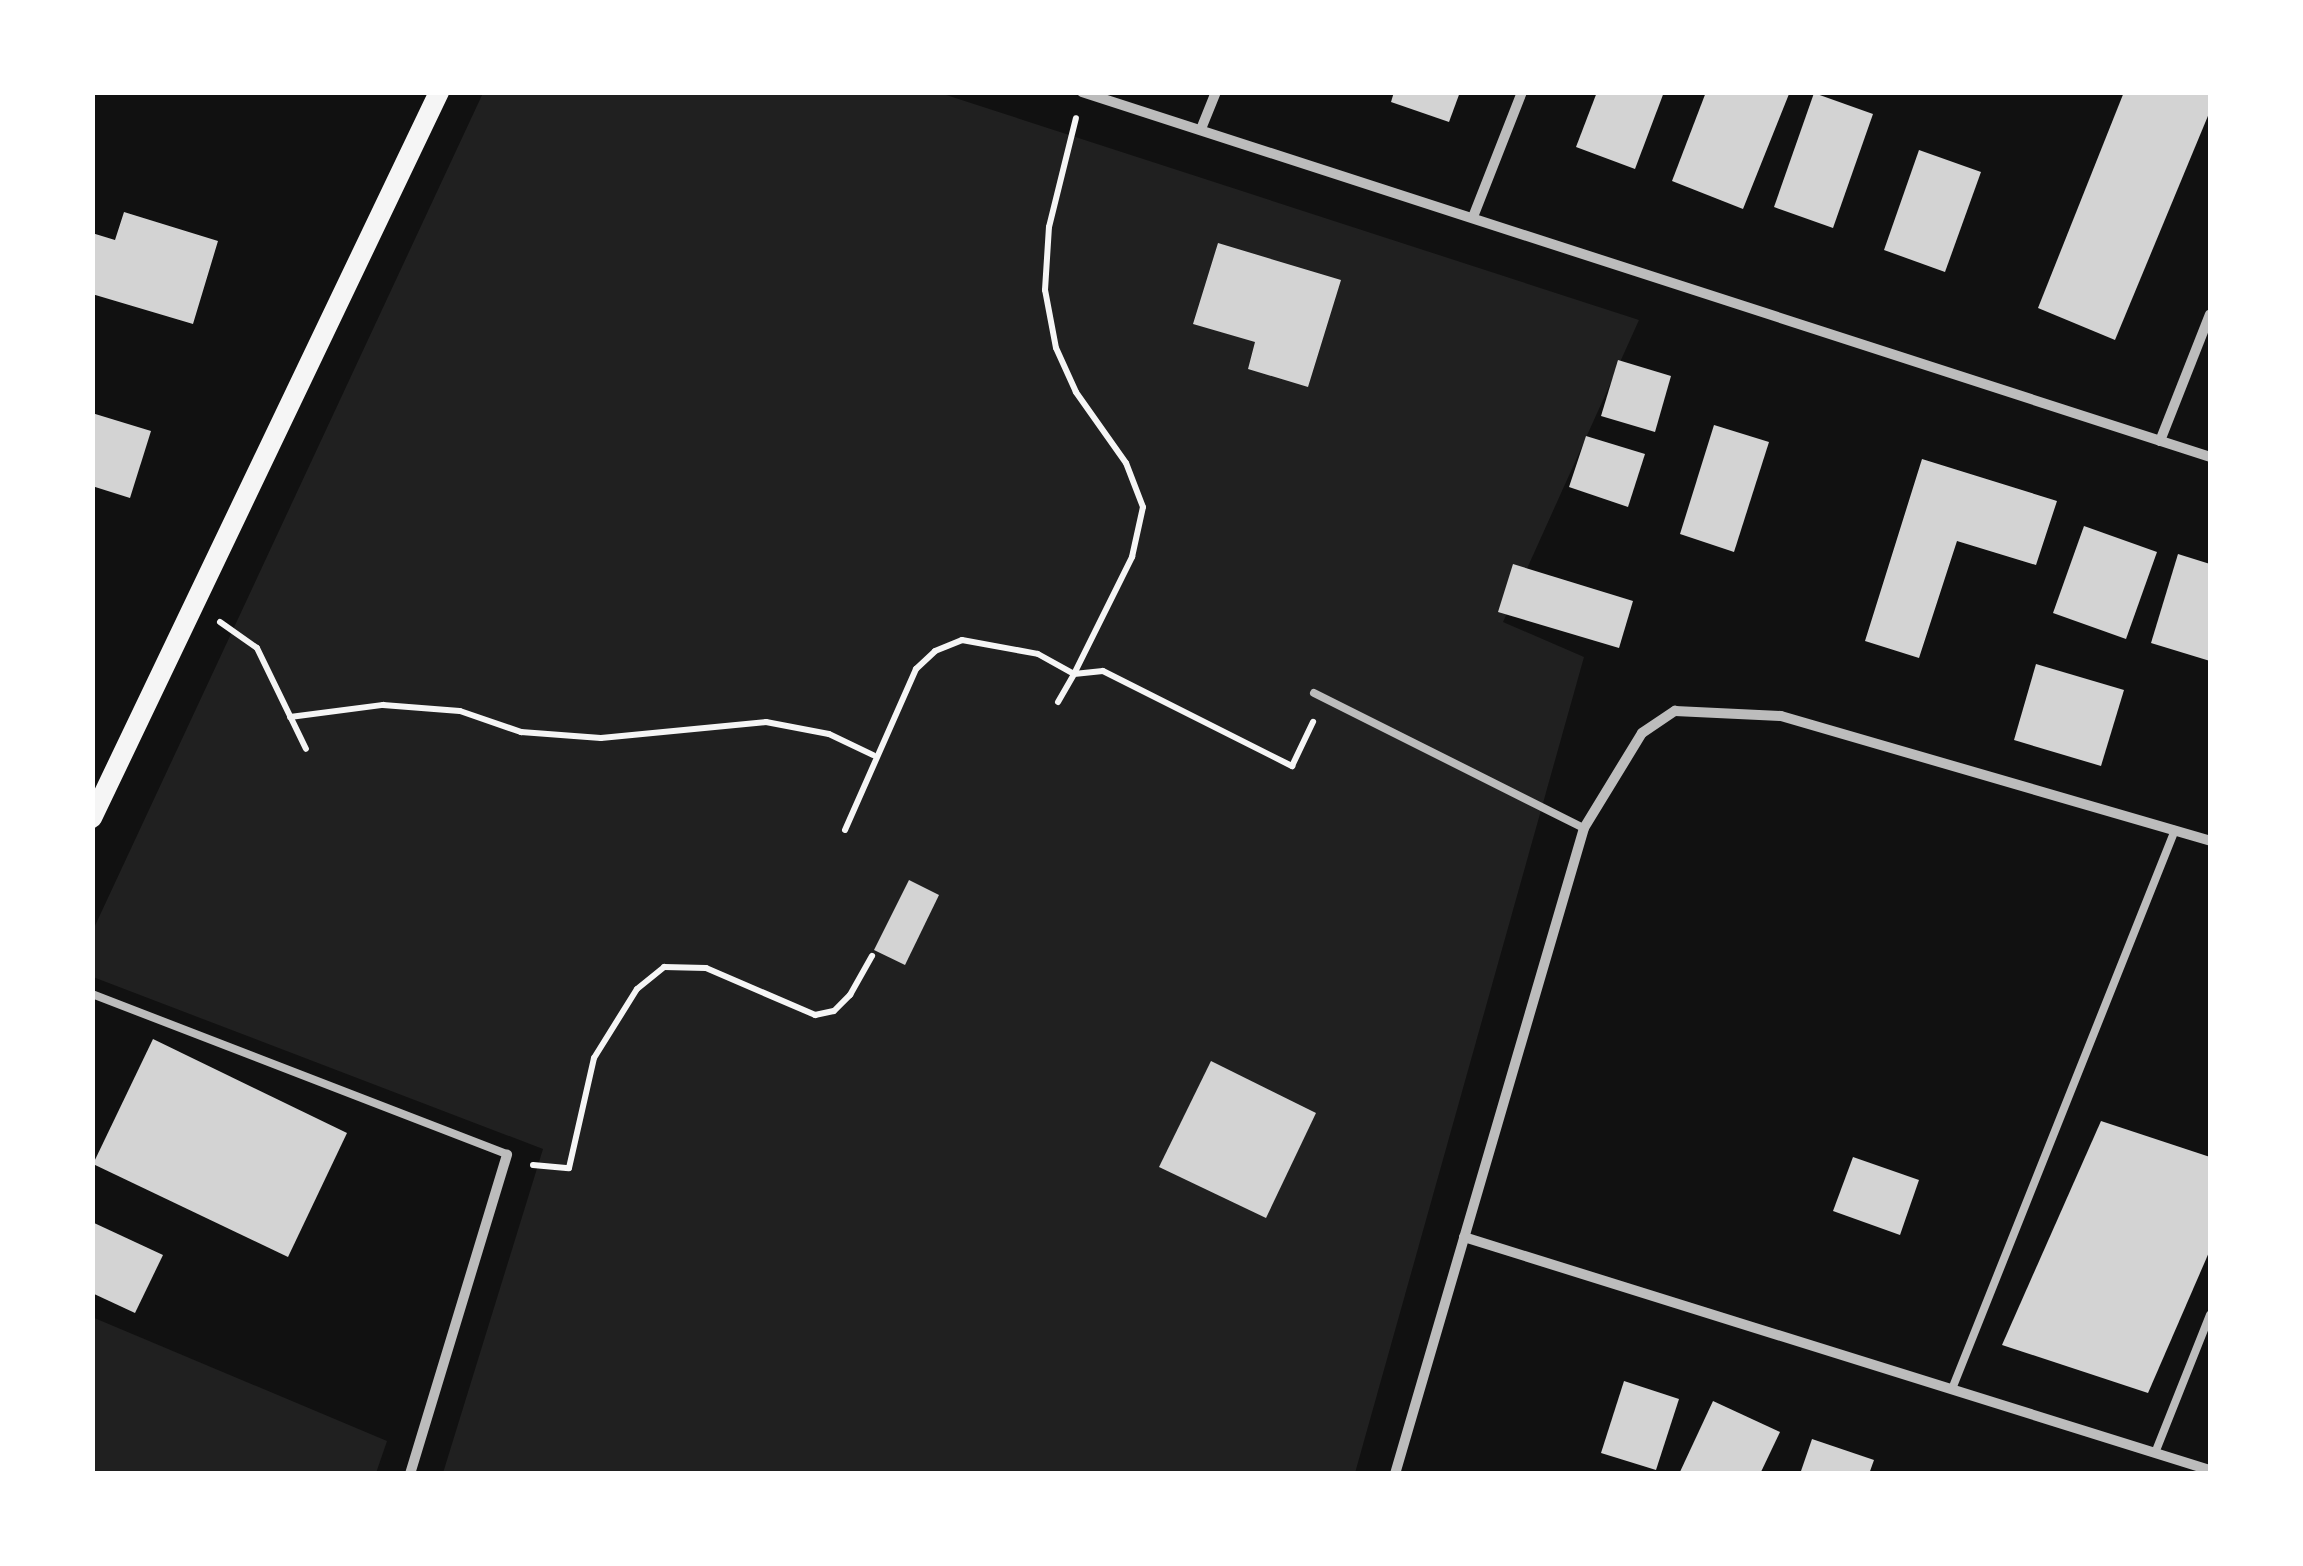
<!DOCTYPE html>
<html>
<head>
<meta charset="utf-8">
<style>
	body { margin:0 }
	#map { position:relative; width:2303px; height:1566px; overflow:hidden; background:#111; font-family:"Space Grotesk",sans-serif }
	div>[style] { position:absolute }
	.green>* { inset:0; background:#202020 }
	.building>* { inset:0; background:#d3d3d3 }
	.path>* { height:6px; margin:-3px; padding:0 3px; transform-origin:3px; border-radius:3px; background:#f5f5f5 }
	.service>* { height:8px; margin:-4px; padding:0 4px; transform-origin:4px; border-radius:4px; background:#bcbcbc }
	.minor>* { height:10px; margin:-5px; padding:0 5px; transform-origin:5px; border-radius:5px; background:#bcbcbc }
	.secondary>* { height:20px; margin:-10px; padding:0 10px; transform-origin:10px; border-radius:10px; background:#f5f5f5 }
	span { translate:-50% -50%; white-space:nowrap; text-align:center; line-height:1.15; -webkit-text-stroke:10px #fff; paint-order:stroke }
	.frame { position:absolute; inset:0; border:95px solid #fff; pointer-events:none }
</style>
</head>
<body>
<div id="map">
	<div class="green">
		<div style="clip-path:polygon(483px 93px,940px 93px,1639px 320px,1503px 622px,1584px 657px,1355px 1473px,443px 1473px,543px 1149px,93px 977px,93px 930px)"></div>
		<div style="clip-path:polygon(92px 1317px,387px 1441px,376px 1473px,93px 1473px)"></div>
	</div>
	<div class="building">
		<div style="clip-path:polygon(1394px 92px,1460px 92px,1449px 122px,1391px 102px)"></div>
		<div style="clip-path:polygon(1597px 92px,1664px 92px,1635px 169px,1576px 147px)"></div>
		<div style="clip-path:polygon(1706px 92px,1789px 94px,1743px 209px,1672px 181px)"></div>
		<div style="clip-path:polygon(2124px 92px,2210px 92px,2210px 111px,2115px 340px,2038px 308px)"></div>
		<div style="clip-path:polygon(1814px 93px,1873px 114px,1833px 228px,1774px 207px)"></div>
		<div style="clip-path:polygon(1919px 150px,1981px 172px,1945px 272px,1884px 250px)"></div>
		<div style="clip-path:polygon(124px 212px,218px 241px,193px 324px,92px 294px,92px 233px,115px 240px)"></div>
		<div style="clip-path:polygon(1218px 243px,1341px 280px,1308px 387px,1248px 369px,1255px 342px,1193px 324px)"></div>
		<div style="clip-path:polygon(1618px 360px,1671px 376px,1655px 432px,1601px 416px)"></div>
		<div style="clip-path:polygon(92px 413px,151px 431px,130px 498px,92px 486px)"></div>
		<div style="clip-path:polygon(1714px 425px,1769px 442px,1734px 552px,1680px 534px)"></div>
		<div style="clip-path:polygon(1586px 436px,1645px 454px,1628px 507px,1569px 487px)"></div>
		<div style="clip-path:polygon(1922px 459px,2057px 501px,2036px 565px,1957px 541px,1919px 658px,1865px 641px)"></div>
		<div style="clip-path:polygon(2084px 526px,2157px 552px,2126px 639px,2053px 613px)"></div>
		<div style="clip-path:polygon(2178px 554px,2210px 564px,2210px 661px,2151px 643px)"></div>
		<div style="clip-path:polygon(1513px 564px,1633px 601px,1619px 648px,1498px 612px)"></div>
		<div style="clip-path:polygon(2036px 664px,2124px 690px,2101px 766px,2014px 740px)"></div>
		<div style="clip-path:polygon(909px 880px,939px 895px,905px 965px,874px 950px)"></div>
		<div style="clip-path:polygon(153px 1039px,347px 1133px,288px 1257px,93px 1164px)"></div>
		<div style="clip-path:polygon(1211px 1061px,1316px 1113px,1266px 1218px,1159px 1167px)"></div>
		<div style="clip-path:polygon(2101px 1121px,2210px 1157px,2210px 1250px,2148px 1393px,2002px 1345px)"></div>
		<div style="clip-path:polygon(1853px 1157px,1919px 1180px,1900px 1235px,1833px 1211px)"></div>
		<div style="clip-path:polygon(92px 1222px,163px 1255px,135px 1313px,92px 1293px)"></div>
		<div style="clip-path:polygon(1624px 1381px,1679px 1399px,1656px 1470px,1601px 1453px)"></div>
		<div style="clip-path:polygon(1713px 1401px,1780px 1432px,1760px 1474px,1679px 1474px)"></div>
		<div style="clip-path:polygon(1812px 1439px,1874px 1460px,1869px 1474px,1800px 1474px)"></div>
	</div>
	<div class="path">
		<div style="left:220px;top:622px;width:45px;rotate:35.1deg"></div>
		<div style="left:257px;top:648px;width:112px;rotate:64.1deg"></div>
		<div style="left:1058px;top:702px;width:32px;rotate:-60deg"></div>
		<div style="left:1074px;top:674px;width:29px;rotate:-6deg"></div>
		<div style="left:1103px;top:671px;width:212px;rotate:26.7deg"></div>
		<div style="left:1292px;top:766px;width:49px;rotate:-64.5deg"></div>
		<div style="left:290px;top:717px;width:94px;rotate:-7.4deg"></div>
		<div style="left:383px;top:705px;width:77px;rotate:4.5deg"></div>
		<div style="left:460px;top:711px;width:65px;rotate:19deg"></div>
		<div style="left:521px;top:732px;width:80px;rotate:4.3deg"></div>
		<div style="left:601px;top:738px;width:166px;rotate:-5.5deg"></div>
		<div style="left:766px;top:722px;width:64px;rotate:10.8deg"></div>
		<div style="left:829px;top:734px;width:49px;rotate:25.5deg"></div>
		<div style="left:845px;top:830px;width:176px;rotate:-66.2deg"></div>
		<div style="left:916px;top:669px;width:26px;rotate:-43deg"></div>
		<div style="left:935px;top:651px;width:29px;rotate:-22deg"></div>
		<div style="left:962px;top:640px;width:77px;rotate:10.4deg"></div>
		<div style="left:1038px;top:654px;width:41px;rotate:29.1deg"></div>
		<div style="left:1074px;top:674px;width:131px;rotate:-63.6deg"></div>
		<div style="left:1132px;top:557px;width:51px;rotate:-77.6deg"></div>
		<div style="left:1143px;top:507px;width:47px;rotate:-111.1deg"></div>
		<div style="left:1126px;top:463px;width:87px;rotate:-125.2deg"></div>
		<div style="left:1076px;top:392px;width:48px;rotate:-114.4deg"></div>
		<div style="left:1056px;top:348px;width:59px;rotate:-100.7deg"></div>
		<div style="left:1045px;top:290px;width:63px;rotate:-86.4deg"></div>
		<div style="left:1049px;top:227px;width:112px;rotate:-76.1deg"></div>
		<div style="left:533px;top:1165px;width:36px;rotate:5deg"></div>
		<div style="left:569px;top:1168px;width:113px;rotate:-77.2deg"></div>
		<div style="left:594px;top:1058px;width:81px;rotate:-58.1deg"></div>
		<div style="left:637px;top:989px;width:35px;rotate:-39deg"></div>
		<div style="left:664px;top:967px;width:42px;rotate:1.4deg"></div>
		<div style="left:706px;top:968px;width:119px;rotate:23.3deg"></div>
		<div style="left:815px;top:1015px;width:19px;rotate:-12deg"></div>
		<div style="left:834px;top:1011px;width:23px;rotate:-45deg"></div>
		<div style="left:850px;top:995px;width:45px;rotate:-60.6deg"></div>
	</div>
	<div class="service">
		<div style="left:1314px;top:693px;width:302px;rotate:26.6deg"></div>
		<div style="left:92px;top:994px;width:445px;rotate:21.1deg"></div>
		<div style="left:1952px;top:1389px;width:602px;rotate:-68.25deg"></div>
		<div style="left:2155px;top:1453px;width:149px;rotate:-68.3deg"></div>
	</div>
	<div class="minor">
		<div style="left:1082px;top:92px;width:1186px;rotate:17.93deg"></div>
		<div style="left:1201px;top:129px;width:40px;rotate:-68deg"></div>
		<div style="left:1473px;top:217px;width:134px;rotate:-68.6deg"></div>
		<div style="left:2160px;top:441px;width:136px;rotate:-68.5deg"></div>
		<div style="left:1464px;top:1237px;width:782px;rotate:17.35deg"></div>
		<div style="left:410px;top:1474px;width:334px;rotate:-73.1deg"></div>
		<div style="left:1395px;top:1474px;width:673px;rotate:-73.69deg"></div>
		<div style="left:1584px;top:828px;width:111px;rotate:-58.6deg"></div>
		<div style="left:1642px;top:733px;width:40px;rotate:-34deg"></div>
		<div style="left:1675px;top:711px;width:106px;rotate:2.7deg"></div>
		<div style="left:1781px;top:716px;width:447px;rotate:16.2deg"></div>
	</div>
	<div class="secondary">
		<div style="left:92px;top:818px;width:805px;rotate:-64.45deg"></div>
	</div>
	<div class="frame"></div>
</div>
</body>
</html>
